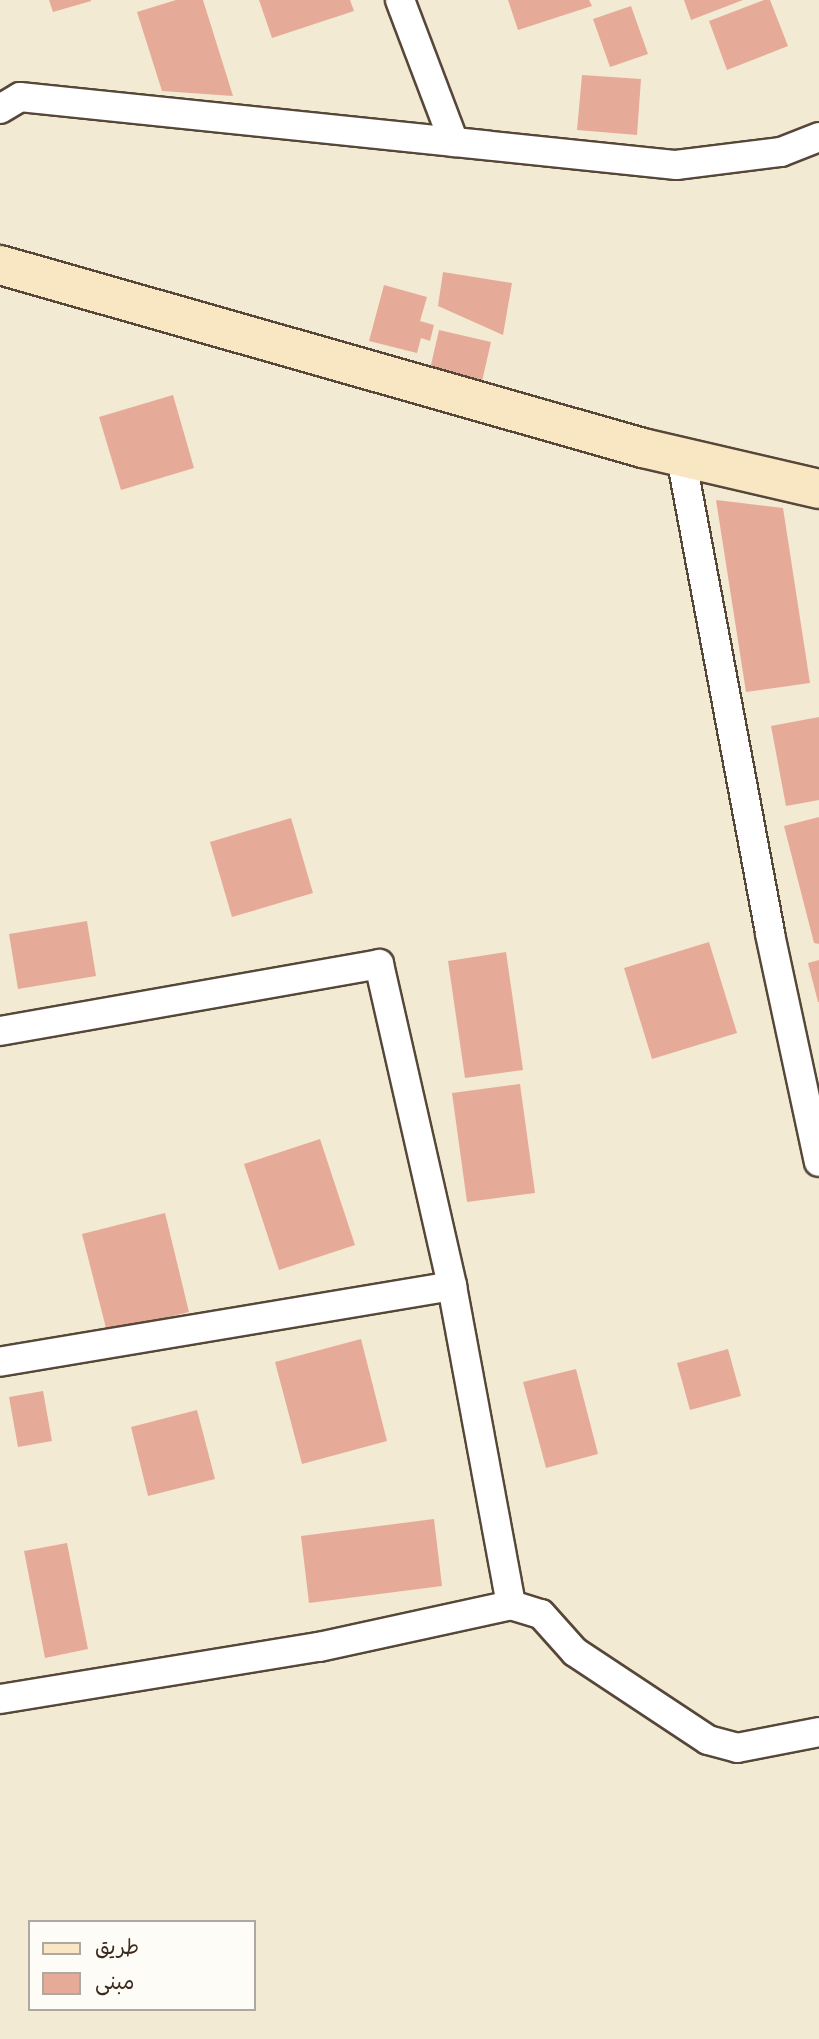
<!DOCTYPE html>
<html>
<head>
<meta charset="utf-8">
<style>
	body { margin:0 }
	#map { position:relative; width:819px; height:2039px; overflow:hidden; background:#f3ead3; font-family:Caveat,"Playpen Sans Arabic",sans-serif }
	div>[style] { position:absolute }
	.building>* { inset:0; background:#e6ab98 }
	.roads { filter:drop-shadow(2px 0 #574739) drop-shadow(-2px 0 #574739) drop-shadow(0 2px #574739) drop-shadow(0 -2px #574739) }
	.street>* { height:28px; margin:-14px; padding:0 14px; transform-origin:14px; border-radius:14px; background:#fff }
	.secondary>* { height:38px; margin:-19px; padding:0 19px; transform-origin:19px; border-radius:19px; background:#f9e7c3 }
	span { translate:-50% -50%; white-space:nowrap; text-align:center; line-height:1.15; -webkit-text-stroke:5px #fdfcf7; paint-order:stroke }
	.legend { position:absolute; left:28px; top:1920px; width:228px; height:91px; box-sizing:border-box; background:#fdfcf7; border:2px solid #afa8a0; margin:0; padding:9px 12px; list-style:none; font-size:21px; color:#3b2a1e }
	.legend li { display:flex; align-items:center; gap:14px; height:35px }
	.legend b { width:35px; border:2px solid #afa8a0 }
</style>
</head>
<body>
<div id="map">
	<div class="building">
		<div style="clip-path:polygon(49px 0,91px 0,91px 1px,53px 12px)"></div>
		<div style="clip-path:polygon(176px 0,203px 0,233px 96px,162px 91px,137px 12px)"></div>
		<div style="clip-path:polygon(259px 0,350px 0,354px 11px,272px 38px)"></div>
		<div style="clip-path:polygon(508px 0,589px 0,592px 6px,518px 30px)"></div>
		<div style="clip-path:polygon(684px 0,743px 0,691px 20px)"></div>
		<div style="clip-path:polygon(764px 0,770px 0,788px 46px,727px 70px,709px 21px)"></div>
		<div style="clip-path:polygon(631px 6px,648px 54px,610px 67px,593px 19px)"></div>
		<div style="clip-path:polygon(582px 75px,641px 79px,637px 135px,577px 130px)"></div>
		<div style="clip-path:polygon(443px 272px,512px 283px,503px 335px,438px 306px)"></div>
		<div style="clip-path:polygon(384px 285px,427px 297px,420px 321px,434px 325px,430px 341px,421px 338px,417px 353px,369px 341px)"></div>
		<div style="clip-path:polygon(439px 330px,491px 342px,480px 390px,428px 378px)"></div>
		<div style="clip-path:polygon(173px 395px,194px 468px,121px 490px,99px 417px)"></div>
		<div style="clip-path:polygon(716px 500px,783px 508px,810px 683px,746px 692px)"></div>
		<div style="clip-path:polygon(819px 717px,819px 800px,786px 806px,771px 726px)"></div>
		<div style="clip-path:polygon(819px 817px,819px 944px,814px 943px,784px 826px)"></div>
		<div style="clip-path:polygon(291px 818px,313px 893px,232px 917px,210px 842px)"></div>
		<div style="clip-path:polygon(87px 921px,96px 976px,18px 989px,9px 934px)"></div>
		<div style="clip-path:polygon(709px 942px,737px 1033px,652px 1059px,624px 968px)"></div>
		<div style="clip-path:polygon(506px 952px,523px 1070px,465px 1078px,448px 961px)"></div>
		<div style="clip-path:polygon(819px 960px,819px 1002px,818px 1002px,808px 963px)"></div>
		<div style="clip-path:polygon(520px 1084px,535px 1193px,467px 1202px,452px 1093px)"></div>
		<div style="clip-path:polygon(320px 1139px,355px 1245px,279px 1270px,244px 1164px)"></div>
		<div style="clip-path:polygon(165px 1213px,189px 1312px,107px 1332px,82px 1234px)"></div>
		<div style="clip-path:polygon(361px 1339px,387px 1441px,302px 1464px,275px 1362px)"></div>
		<div style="clip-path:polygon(728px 1349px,741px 1396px,690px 1410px,677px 1363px)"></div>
		<div style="clip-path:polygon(576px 1369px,598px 1454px,546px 1468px,523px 1382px)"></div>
		<div style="clip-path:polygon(43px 1391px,52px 1441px,18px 1447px,9px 1397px)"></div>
		<div style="clip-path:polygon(197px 1410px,215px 1479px,148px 1496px,131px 1427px)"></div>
		<div style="clip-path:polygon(434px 1519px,442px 1586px,309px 1603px,301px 1536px)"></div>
		<div style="clip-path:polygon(67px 1543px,88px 1649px,45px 1658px,24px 1551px)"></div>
	</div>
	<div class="roads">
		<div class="street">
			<div style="left:400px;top:0;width:152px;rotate:69.2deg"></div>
			<div style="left:0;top:109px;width:23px;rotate:-31deg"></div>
			<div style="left:20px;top:97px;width:660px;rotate:5.92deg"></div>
			<div style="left:676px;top:165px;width:106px;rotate:-7.1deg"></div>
			<div style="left:781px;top:152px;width:41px;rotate:-21.5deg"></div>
			<div style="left:681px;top:457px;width:485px;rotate:79.4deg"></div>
			<div style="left:770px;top:934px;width:233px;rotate:77.9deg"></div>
			<div style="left:0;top:1031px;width:385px;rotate:-10deg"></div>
			<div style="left:379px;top:964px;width:330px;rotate:77.2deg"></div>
			<div style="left:452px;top:1286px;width:458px;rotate:170.5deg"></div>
			<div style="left:452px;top:1286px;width:324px;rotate:79.5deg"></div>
			<div style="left:0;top:1699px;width:323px;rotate:-9.3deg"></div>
			<div style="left:319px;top:1647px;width:197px;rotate:-12.3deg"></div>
			<div style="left:511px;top:1605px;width:31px;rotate:17deg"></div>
			<div style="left:541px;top:1614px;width:51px;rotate:48.2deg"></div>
			<div style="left:575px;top:1652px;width:159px;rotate:33.5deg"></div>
			<div style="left:708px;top:1740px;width:30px;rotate:15deg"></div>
			<div style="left:737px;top:1748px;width:84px;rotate:-11deg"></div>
		</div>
		<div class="secondary">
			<div style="left:0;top:265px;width:669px;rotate:15.89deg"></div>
			<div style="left:643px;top:448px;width:181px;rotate:13.1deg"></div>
		</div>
	</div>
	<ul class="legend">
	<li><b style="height:9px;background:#f9e7c3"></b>طريق</li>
	<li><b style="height:19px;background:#e6ab98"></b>مبنى</li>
	</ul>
</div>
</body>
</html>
